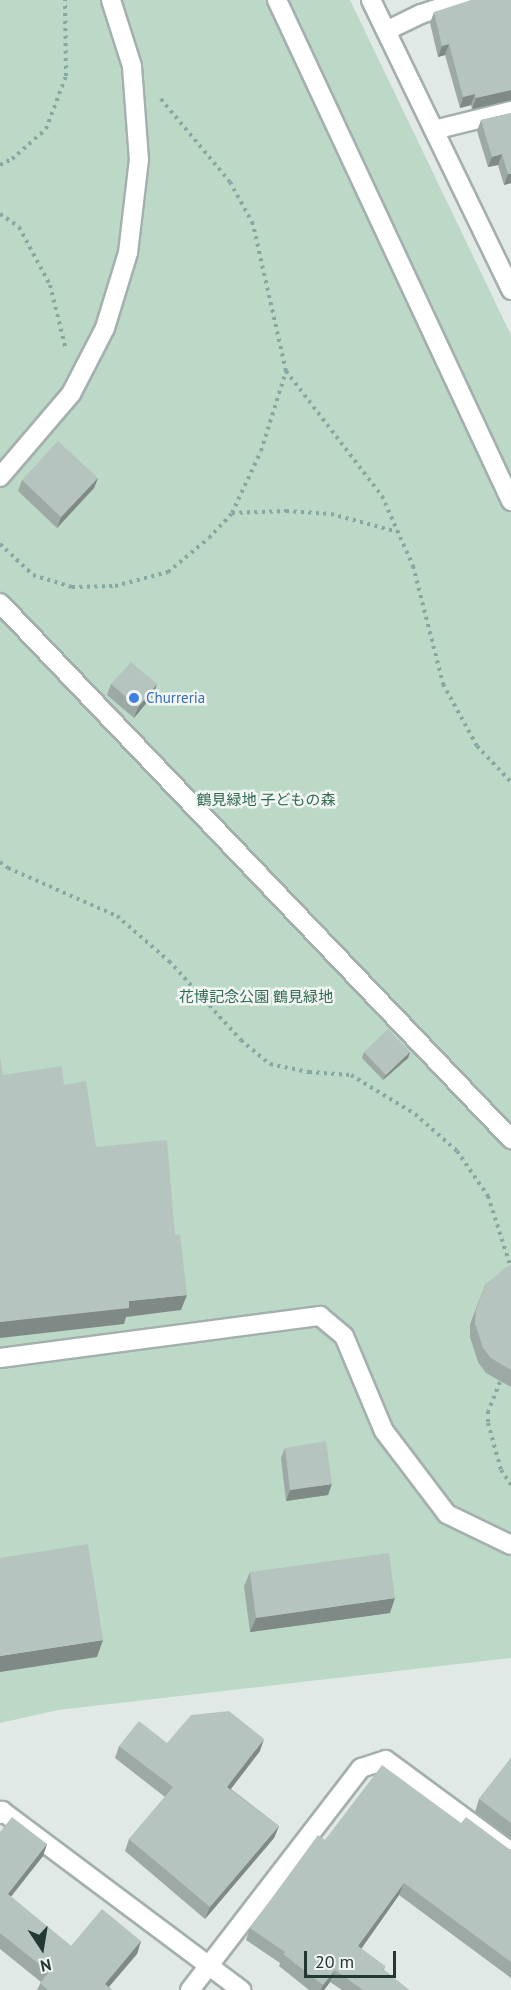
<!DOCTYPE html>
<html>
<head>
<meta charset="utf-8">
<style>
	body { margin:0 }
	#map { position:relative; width:511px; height:1990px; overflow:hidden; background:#e1e9e7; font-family:"PT Sans","Noto Sans JP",sans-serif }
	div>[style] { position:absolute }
	.green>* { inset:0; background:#bcd8c7 }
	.path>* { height:4px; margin-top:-2px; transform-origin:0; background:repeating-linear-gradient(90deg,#85a9a2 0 3px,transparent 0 7.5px) }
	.roads { filter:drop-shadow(2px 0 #a4b0ae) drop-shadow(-2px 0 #a4b0ae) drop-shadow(0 2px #a4b0ae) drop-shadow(0 -2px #a4b0ae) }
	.pedestrian>* { height:18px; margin:-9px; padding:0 9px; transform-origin:9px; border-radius:9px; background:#fff }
	.minor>* { height:18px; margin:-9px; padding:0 9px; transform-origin:9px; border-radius:9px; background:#fff }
	.tertiary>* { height:18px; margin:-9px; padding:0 9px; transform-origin:9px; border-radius:9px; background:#fff }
	.wall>* { inset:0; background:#9da9a5 }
	.shaded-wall>* { inset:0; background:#7f8986 }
	.building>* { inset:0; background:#b6c4c0 }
	.dots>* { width:16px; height:16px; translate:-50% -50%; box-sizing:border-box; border:3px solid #f1f6f4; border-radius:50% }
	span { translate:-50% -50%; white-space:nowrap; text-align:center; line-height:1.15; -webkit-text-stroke:5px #f1f6f4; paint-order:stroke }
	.shop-label { font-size:15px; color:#366cbe }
	.left { translate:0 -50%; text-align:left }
	.park-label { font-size:15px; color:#326a4e }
	.north { position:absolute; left:12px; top:1918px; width:60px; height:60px; -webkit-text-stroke:4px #f1f6f4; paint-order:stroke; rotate:168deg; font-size:16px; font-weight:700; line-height:24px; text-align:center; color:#233835 }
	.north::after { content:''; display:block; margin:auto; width:21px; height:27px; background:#233835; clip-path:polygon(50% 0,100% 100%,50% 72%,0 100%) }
	.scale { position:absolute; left:304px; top:1951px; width:92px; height:27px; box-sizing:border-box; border:3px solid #233835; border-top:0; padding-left:8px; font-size:18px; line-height:21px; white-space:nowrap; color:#233835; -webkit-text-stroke:4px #f1f6f4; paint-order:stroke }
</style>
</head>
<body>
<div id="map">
	<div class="green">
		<div style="clip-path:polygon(0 0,350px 0,511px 335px,511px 1658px,58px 1710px,0 1723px)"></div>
	</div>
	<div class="path">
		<div style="left:0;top:165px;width:13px;rotate:-27deg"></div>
		<div style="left:12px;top:159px;width:45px;rotate:-41.4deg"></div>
		<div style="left:46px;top:129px;width:57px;rotate:-69.3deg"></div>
		<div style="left:66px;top:76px;width:76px;rotate:-90.8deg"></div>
		<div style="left:0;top:214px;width:23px;rotate:34deg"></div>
		<div style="left:19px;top:227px;width:66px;rotate:61.9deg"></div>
		<div style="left:50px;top:285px;width:67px;rotate:76.2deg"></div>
		<div style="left:286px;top:371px;width:158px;rotate:52.5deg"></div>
		<div style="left:382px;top:496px;width:77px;rotate:66.1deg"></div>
		<div style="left:413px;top:566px;width:122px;rotate:75.7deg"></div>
		<div style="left:443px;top:684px;width:71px;rotate:61.3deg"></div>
		<div style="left:477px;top:746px;width:50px;rotate:46.6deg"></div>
		<div style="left:232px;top:513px;width:54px;rotate:-2.1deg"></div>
		<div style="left:286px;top:511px;width:45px;rotate:3.8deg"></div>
		<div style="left:331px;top:514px;width:69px;rotate:15deg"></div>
		<div style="left:0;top:544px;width:45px;rotate:43.2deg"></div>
		<div style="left:33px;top:575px;width:41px;rotate:17.1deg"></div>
		<div style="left:72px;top:587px;width:43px;rotate:-1.3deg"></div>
		<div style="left:115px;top:586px;width:55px;rotate:-14.8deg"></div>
		<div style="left:168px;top:572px;width:53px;rotate:-39.7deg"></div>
		<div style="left:209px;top:538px;width:34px;rotate:-47deg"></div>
		<div style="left:232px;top:513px;width:68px;rotate:-64.9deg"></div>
		<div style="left:261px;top:451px;width:84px;rotate:-72.6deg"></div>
		<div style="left:286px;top:371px;width:151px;rotate:-102.7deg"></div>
		<div style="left:253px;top:224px;width:48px;rotate:-118.7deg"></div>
		<div style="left:230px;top:182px;width:109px;rotate:-129.8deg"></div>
		<div style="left:0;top:862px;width:10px;rotate:37deg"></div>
		<div style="left:8px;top:868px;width:119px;rotate:23.8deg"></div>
		<div style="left:117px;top:916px;width:69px;rotate:40.9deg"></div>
		<div style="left:169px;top:961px;width:107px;rotate:47.7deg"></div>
		<div style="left:241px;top:1040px;width:38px;rotate:40deg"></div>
		<div style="left:270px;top:1064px;width:40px;rotate:12deg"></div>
		<div style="left:309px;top:1072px;width:42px;rotate:4.1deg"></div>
		<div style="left:351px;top:1075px;width:75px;rotate:31.4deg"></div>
		<div style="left:415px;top:1114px;width:56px;rotate:41.4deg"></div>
		<div style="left:457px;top:1151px;width:55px;rotate:55.4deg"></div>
		<div style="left:488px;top:1196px;width:76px;rotate:72.3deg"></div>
		<div style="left:500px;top:1382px;width:31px;rotate:112deg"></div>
		<div style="left:488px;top:1411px;width:12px;rotate:90deg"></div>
		<div style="left:488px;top:1423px;width:49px;rotate:74.5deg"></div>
		<div style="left:501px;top:1470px;width:18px;rotate:56deg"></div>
	</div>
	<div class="roads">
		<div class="pedestrian">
			<div style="left:277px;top:0;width:553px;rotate:64.96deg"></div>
			<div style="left:0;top:477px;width:109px;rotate:-49.5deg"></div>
			<div style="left:71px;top:394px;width:74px;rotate:-62.7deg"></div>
			<div style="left:105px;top:328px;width:78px;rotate:-73deg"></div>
			<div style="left:128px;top:253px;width:94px;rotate:-83.3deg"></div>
			<div style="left:139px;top:160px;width:94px;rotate:-94.3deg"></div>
			<div style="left:132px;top:66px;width:69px;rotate:-107.7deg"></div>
			<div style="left:0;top:603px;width:741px;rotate:46.37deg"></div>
			<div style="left:0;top:1358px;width:323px;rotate:-7.5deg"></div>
			<div style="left:320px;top:1316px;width:31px;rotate:40deg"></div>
			<div style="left:344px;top:1336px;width:103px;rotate:67.2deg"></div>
			<div style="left:384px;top:1431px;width:104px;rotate:52.8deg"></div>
			<div style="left:447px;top:1514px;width:71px;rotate:25.8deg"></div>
		</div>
		<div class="minor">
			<div style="left:386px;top:31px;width:39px;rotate:-26deg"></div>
			<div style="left:421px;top:14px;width:45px;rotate:-18deg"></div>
			<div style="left:434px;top:130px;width:79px;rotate:-13.9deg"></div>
			<div style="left:0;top:1814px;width:4px;rotate:-56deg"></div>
			<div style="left:2px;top:1811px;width:299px;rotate:36.8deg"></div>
			<div style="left:190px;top:1990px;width:280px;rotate:-52.4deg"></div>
			<div style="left:361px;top:1768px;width:26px;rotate:-18deg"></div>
			<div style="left:386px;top:1760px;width:155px;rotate:36.4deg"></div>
		</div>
		<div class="tertiary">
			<div style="left:371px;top:0;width:322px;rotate:64.2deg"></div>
		</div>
	</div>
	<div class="wall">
		<div style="clip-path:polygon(511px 0,511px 100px,472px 109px,471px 105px,460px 108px,445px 55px,438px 57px,430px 23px,434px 12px)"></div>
		<div style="clip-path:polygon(511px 113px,511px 183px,504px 185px,498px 165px,488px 167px,477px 131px,481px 120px)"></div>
		<div style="clip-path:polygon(98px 478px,94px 488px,57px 528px,18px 491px,22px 480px)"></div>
		<div style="clip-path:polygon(111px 684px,157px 684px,153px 695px,134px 718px,107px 695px)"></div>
		<div style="clip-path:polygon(364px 1052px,410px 1052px,408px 1058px,383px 1080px,362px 1058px)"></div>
		<div style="clip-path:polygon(511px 1265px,511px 1387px,486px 1373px,478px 1362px,470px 1337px,470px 1324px,485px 1285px)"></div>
		<div style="clip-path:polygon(285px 1448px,328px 1495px,286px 1501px,281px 1458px)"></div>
		<div style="clip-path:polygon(250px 1572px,390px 1613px,250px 1632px,244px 1586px)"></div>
		<div style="clip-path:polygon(167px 1743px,260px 1751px,231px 1789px,279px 1826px,274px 1838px,205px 1919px,125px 1851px,129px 1839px,165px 1797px,115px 1758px,119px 1746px)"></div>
		<div style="clip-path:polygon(511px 1758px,511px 1838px,475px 1812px,479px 1799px)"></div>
		<div style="clip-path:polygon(461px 1823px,509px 1849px,511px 1849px,511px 1978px,399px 1895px,361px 1949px,385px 1966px,384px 1970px,409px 1990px,342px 1990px,330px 1982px,324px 1990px,309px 1990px,279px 1966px,280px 1963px,246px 1940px,250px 1928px,325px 1840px)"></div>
		<div style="clip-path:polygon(0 1832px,47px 1844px,43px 1856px,11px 1897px,71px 1946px,141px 1941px,137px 1954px,109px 1987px,112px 1990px,37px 1990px,41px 1982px,0 1949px)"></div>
	</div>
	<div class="shaded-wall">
		<div style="clip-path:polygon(449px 44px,445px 55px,438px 57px,442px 46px)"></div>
		<div style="clip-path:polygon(511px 90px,511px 100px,472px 109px,476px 98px)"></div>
		<div style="clip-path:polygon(475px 94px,471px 105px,460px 108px,463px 97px)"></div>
		<div style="clip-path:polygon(502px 154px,498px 165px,488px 167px,492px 157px)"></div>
		<div style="clip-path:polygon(508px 174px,511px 174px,511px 183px,504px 185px)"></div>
		<div style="clip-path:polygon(98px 478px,94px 488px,57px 528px,61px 517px)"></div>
		<div style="clip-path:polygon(157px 684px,153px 695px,134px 718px,138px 707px)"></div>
		<div style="clip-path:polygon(410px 1052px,408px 1058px,383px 1080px,386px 1075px)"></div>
		<div style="clip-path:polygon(187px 1295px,181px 1310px,126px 1317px,124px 1324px,0 1338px,0 1322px,129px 1301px)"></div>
		<div style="clip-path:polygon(332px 1484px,328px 1495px,286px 1501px,290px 1490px)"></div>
		<div style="clip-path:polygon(395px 1598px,390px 1613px,250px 1632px,256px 1618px)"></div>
		<div style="clip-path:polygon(103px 1640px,97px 1657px,0 1672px,0 1656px)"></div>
		<div style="clip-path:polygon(264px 1739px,260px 1751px,223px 1799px,227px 1787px)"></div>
		<div style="clip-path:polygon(279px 1826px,274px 1838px,205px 1919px,210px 1907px)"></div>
		<div style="clip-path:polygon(47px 1844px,43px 1856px,3px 1906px,8px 1894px)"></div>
		<div style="clip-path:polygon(404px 1883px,399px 1895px,354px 1959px,358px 1946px)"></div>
		<div style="clip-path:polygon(141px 1941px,137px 1954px,106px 1990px,105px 1984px)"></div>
		<div style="clip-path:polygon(335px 1970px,330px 1982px,324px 1990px,321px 1990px,323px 1985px)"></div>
	</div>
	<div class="building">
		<div style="clip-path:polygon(471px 0,511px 0,511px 90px,476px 98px,475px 94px,463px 97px,449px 44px,442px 46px,434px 12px)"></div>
		<div style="clip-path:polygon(511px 113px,511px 174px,508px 174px,502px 154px,492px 157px,481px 120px)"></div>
		<div style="clip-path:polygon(58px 441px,98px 478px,61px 517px,22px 480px)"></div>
		<div style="clip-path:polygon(131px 662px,157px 684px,138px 707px,111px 684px)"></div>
		<div style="clip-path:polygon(388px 1029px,410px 1052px,386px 1075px,364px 1052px)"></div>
		<div style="clip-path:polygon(0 1056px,3px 1075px,62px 1066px,64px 1085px,86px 1081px,96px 1147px,167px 1140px,175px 1235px,180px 1234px,187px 1295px,129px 1301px,129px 1308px,0 1322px)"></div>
		<div style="clip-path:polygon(511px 1265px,511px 1370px,491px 1358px,483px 1348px,475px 1323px,476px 1310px,485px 1285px,505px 1268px)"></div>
		<div style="clip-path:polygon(326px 1441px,332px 1484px,290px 1490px,285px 1448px)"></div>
		<div style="clip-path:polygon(88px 1544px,103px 1640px,0 1656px,0 1558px)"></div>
		<div style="clip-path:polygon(389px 1553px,395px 1598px,256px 1618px,250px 1572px)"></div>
		<div style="clip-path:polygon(229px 1711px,264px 1739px,227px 1787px,279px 1826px,210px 1907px,129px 1839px,173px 1787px,119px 1746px,139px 1721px,167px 1743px,191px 1715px)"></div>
		<div style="clip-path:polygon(511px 1758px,511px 1823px,479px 1799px)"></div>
		<div style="clip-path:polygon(382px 1765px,461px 1823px,466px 1817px,509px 1849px,511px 1849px,511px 1962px,404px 1883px,358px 1946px,385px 1966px,383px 1969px,409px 1990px,363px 1990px,335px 1970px,323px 1985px,283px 1954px,285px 1952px,250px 1928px,318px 1835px,325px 1840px)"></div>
		<div style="clip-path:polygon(12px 1817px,47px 1844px,8px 1894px,71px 1946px,102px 1909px,141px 1941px,105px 1984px,112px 1990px,48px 1990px,40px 1983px,49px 1972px,0 1933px,0 1832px)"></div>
	</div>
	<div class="dots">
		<div style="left:134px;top:698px;background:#3f7fe0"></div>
	</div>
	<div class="shop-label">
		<span class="left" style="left:146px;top:698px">Churreria</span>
	</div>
	<div class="park-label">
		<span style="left:266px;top:800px">鶴見緑地 子どもの森</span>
		<span style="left:256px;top:997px">花博記念公園 鶴見緑地</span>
	</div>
	<div class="north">N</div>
	<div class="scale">20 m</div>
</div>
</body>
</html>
